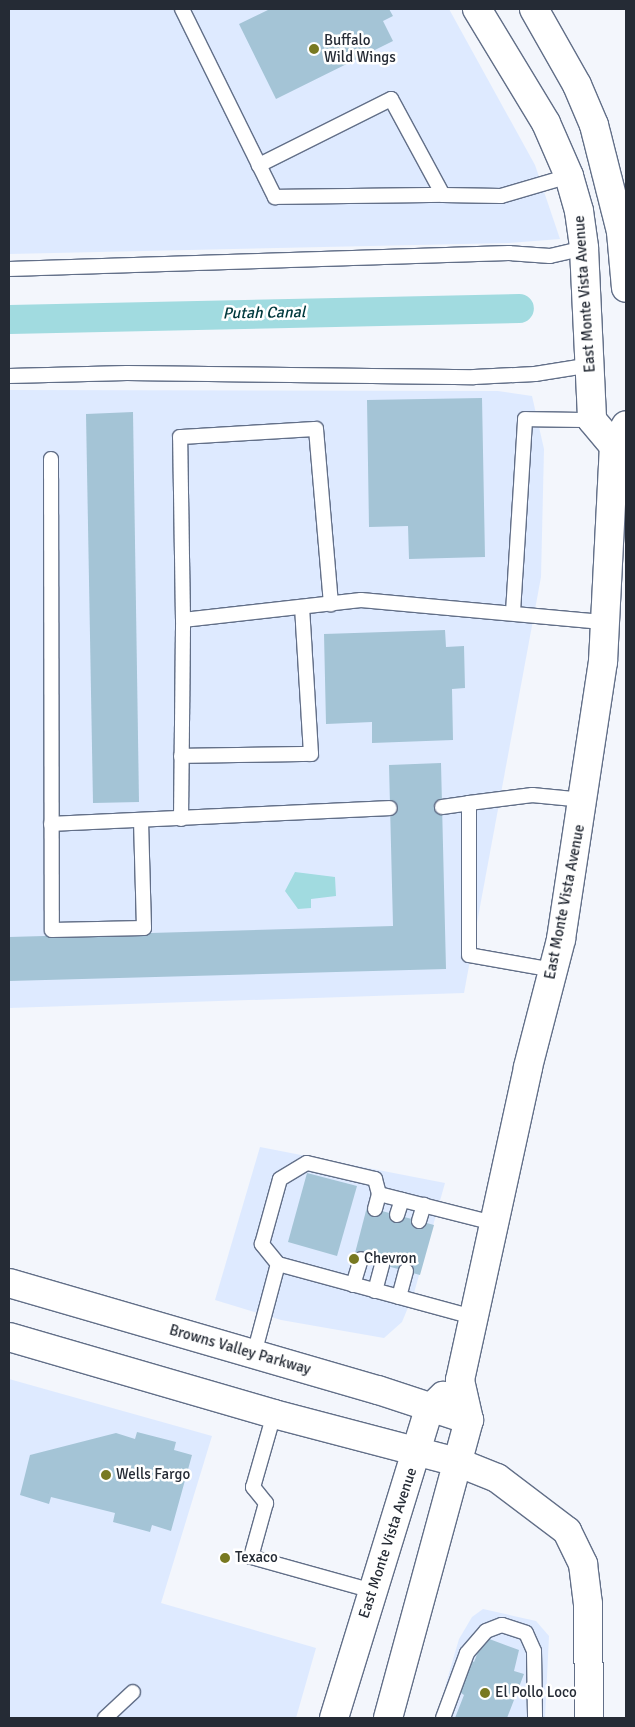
<!DOCTYPE html>
<html>
<head>
<meta charset="utf-8">
<style>
	body { margin:0 }
	#map { position:relative; width:635px; height:1727px; overflow:hidden; background:#f3f6fc; font-family:Signika,sans-serif }
	div>[style] { position:absolute }
	.built>* { inset:0; background:#deeaff }
	.water>* { inset:0; background:#a1dbe0 }
	.canal>* { height:29px; margin:-14.5px; padding:0 14.5px; transform-origin:14.5px; border-radius:14.5px; background:#a1dbe0 }
	.building>* { inset:0; background:#a4c4d6 }
	.roads { filter:drop-shadow(1px 0 #626f88) drop-shadow(-1px 0 #626f88) drop-shadow(0 1px #626f88) drop-shadow(0 -1px #626f88) }
	.lane>* { height:14px; margin:-7px; padding:0 7px; transform-origin:7px; border-radius:7px; background:#fff }
	.secondary>* { height:28px; margin:-14px; padding:0 14px; transform-origin:14px; border-radius:14px; background:#fff }
	.highway>* { height:28px; margin:-14px; padding:0 14px; transform-origin:14px; border-radius:14px; background:#fff }
	.dots>* { width:14px; height:14px; translate:-50% -50%; box-sizing:border-box; border:2px solid #fff; border-radius:50% }
	span { translate:-50% -50%; white-space:nowrap; text-align:center; line-height:1.15; -webkit-text-stroke:5px #fff; paint-order:stroke }
	.poi-label { font-size:15px; color:#252b35 }
	.left { translate:0 -50%; text-align:left }
	.street-label { font-size:15px; color:#252b35 }
	.water-label { font-size:16px; color:#00393d; font-style:italic }
	.frame { position:absolute; inset:0; border:10px solid #252b35; pointer-events:none }
</style>
</head>
<body>
<div id="map">
	<div class="built">
		<div style="clip-path:polygon(9px 9px,449px 9px,535px 165px,560px 239px,509px 243px,9px 254px)"></div>
		<div style="clip-path:polygon(9px 390px,498px 391px,532px 396px,544px 449px,541px 577px,464px 993px,9px 1008px)"></div>
		<div style="clip-path:polygon(260px 1147px,445px 1183px,414px 1293px,402px 1322px,384px 1338px,281px 1320px,215px 1300px)"></div>
		<div style="clip-path:polygon(9px 1379px,212px 1436px,161px 1603px,316px 1648px,296px 1718px,9px 1718px)"></div>
		<div style="clip-path:polygon(483px 1609px,536px 1621px,549px 1636px,545px 1718px,436px 1718px,459px 1639px,472px 1617px)"></div>
	</div>
	<div class="water">
		<div style="clip-path:polygon(295px 872px,335px 877px,336px 896px,311px 899px,311px 908px,298px 909px,285px 891px)"></div>
	</div>
	<div class="canal">
		<div style="left:9px;top:319px;width:510px;rotate:-1.24deg"></div>
	</div>
	<div class="building">
		<div style="clip-path:polygon(270px 9px,389px 9px,393px 16px,383px 21px,393px 41px,276px 99px,239px 24px)"></div>
		<div style="clip-path:polygon(482px 398px,485px 557px,409px 559px,408px 526px,369px 527px,367px 400px)"></div>
		<div style="clip-path:polygon(133px 412px,139px 802px,93px 803px,86px 414px)"></div>
		<div style="clip-path:polygon(445px 630px,446px 647px,464px 646px,465px 688px,452px 689px,453px 740px,372px 743px,372px 722px,326px 724px,324px 634px)"></div>
		<div style="clip-path:polygon(441px 763px,446px 969px,9px 981px,9px 937px,393px 926px,389px 765px)"></div>
		<div style="clip-path:polygon(307px 1173px,357px 1186px,337px 1256px,288px 1242px)"></div>
		<div style="clip-path:polygon(367px 1207px,434px 1225px,420px 1275px,354px 1257px)"></div>
		<div style="clip-path:polygon(137px 1432px,176px 1442px,174px 1450px,192px 1455px,171px 1531px,152px 1525px,150px 1532px,113px 1522px,115px 1513px,51px 1497px,49px 1504px,20px 1495px,30px 1455px,116px 1433px,135px 1439px)"></div>
		<div style="clip-path:polygon(484px 1637px,519px 1650px,514px 1671px,524px 1674px,507px 1718px,455px 1718px,464px 1695px,458px 1691px,470px 1660px,474px 1662px)"></div>
	</div>
	<div class="roads">
		<div class="lane">
			<div style="left:182px;top:9px;width:210px;rotate:63.7deg"></div>
			<div style="left:275px;top:197px;width:168px;rotate:-0.7deg"></div>
			<div style="left:443px;top:195px;width:109px;rotate:-118.4deg"></div>
			<div style="left:391px;top:99px;width:148px;rotate:153.4deg"></div>
			<div style="left:443px;top:195px;width:58px;rotate:1deg"></div>
			<div style="left:501px;top:196px;width:71px;rotate:-16.4deg"></div>
			<div style="left:9px;top:269px;width:500px;rotate:-1.83deg"></div>
			<div style="left:509px;top:253px;width:41px;rotate:4.2deg"></div>
			<div style="left:550px;top:256px;width:35px;rotate:-13deg"></div>
			<div style="left:9px;top:376px;width:118px;rotate:-1.5deg"></div>
			<div style="left:127px;top:373px;width:347px;rotate:0.7deg"></div>
			<div style="left:474px;top:377px;width:61px;rotate:-2.8deg"></div>
			<div style="left:535px;top:374px;width:57px;rotate:-9.1deg"></div>
			<div style="left:51px;top:459px;width:471px;rotate:89.9deg"></div>
			<div style="left:52px;top:930px;width:92px;rotate:-1.2deg"></div>
			<div style="left:144px;top:928px;width:108px;rotate:-91.6deg"></div>
			<div style="left:513px;top:612px;width:193px;rotate:-86.4deg"></div>
			<div style="left:525px;top:419px;width:67px;rotate:0.9deg"></div>
			<div style="left:183px;top:620px;width:183px;rotate:-90.9deg"></div>
			<div style="left:180px;top:437px;width:136px;rotate:-3.4deg"></div>
			<div style="left:316px;top:429px;width:176px;rotate:85.1deg"></div>
			<div style="left:181px;top:756px;width:130px;rotate:-0.9deg"></div>
			<div style="left:311px;top:754px;width:147px;rotate:-93.5deg"></div>
			<div style="left:442px;top:807px;width:27px;rotate:-8deg"></div>
			<div style="left:181px;top:819px;width:199px;rotate:-89.4deg"></div>
			<div style="left:183px;top:620px;width:179px;rotate:-6.4deg"></div>
			<div style="left:361px;top:600px;width:245px;rotate:5.2deg"></div>
			<div style="left:51px;top:824px;width:339px;rotate:-2.7deg"></div>
			<div style="left:553px;top:970px;width:85px;rotate:-169.9deg"></div>
			<div style="left:469px;top:955px;width:152px;rotate:-90deg"></div>
			<div style="left:469px;top:803px;width:64px;rotate:-7.2deg"></div>
			<div style="left:532px;top:795px;width:52px;rotate:5.5deg"></div>
			<div style="left:375px;top:1209px;width:16px;rotate:-75deg"></div>
			<div style="left:397px;top:1215px;width:16px;rotate:-72deg"></div>
			<div style="left:419px;top:1221px;width:17px;rotate:-73deg"></div>
			<div style="left:278px;top:1264px;width:26px;rotate:-129deg"></div>
			<div style="left:262px;top:1244px;width:67px;rotate:-74.5deg"></div>
			<div style="left:280px;top:1179px;width:31px;rotate:-31deg"></div>
			<div style="left:307px;top:1163px;width:70px;rotate:13.2deg"></div>
			<div style="left:375px;top:1179px;width:16px;rotate:75deg"></div>
			<div style="left:379px;top:1194px;width:119px;rotate:14.2deg"></div>
			<div style="left:353px;top:1285px;width:27px;rotate:-73deg"></div>
			<div style="left:375px;top:1291px;width:28px;rotate:-75deg"></div>
			<div style="left:399px;top:1297px;width:27px;rotate:-75deg"></div>
			<div style="left:254px;top:1354px;width:93px;rotate:-75.1deg"></div>
			<div style="left:278px;top:1264px;width:202px;rotate:15.2deg"></div>
			<div style="left:274px;top:1414px;width:76px;rotate:106deg"></div>
			<div style="left:253px;top:1487px;width:21px;rotate:51deg"></div>
			<div style="left:266px;top:1503px;width:56px;rotate:105.5deg"></div>
			<div style="left:251px;top:1557px;width:127px;rotate:15.6deg"></div>
			<div style="left:105px;top:1718px;width:38px;rotate:-43deg"></div>
			<div style="left:443px;top:1718px;width:69px;rotate:-69.7deg"></div>
			<div style="left:467px;top:1653px;width:29px;rotate:-49deg"></div>
			<div style="left:486px;top:1631px;width:17px;rotate:-21deg"></div>
			<div style="left:502px;top:1625px;width:25px;rotate:18deg"></div>
			<div style="left:526px;top:1633px;width:20px;rotate:66deg"></div>
			<div style="left:534px;top:1651px;width:67px;rotate:89.1deg"></div>
		</div>
		<div class="secondary">
			<div style="left:477px;top:9px;width:133px;rotate:58.8deg"></div>
			<div style="left:546px;top:123px;width:58px;rotate:66.5deg"></div>
			<div style="left:569px;top:176px;width:36px;rotate:74deg"></div>
			<div style="left:579px;top:211px;width:37px;rotate:82deg"></div>
			<div style="left:584px;top:248px;width:172px;rotate:87.3deg"></div>
			<div style="left:592px;top:420px;width:34px;rotate:50deg"></div>
			<div style="left:534px;top:9px;width:87px;rotate:60.5deg"></div>
			<div style="left:577px;top:85px;width:43px;rotate:67deg"></div>
			<div style="left:594px;top:125px;width:110px;rotate:75.8deg"></div>
			<div style="left:621px;top:232px;width:56px;rotate:84.9deg"></div>
			<div style="left:9px;top:1283px;width:384px;rotate:16.2deg"></div>
			<div style="left:378px;top:1390px;width:96px;rotate:18.2deg"></div>
			<div style="left:9px;top:1337px;width:276px;rotate:16.2deg"></div>
			<div style="left:274px;top:1414px;width:189px;rotate:14.7deg"></div>
			<div style="left:334px;top:1718px;width:322px;rotate:-72.9deg"></div>
			<div style="left:429px;top:1410px;width:20px;rotate:-45deg"></div>
			<div style="left:388px;top:1718px;width:309px;rotate:-74.8deg"></div>
			<div style="left:469px;top:1420px;width:41px;rotate:-102.7deg"></div>
			<div style="left:460px;top:1380px;width:320px;rotate:-77.7deg"></div>
			<div style="left:528px;top:1067px;width:132px;rotate:-75.5deg"></div>
			<div style="left:561px;top:939px;width:280px;rotate:-81.4deg"></div>
			<div style="left:603px;top:662px;width:216px;rotate:-87.1deg"></div>
			<div style="left:614px;top:446px;width:24px;rotate:-60deg"></div>
		</div>
		<div class="highway">
			<div style="left:457px;top:1462px;width:43px;rotate:21.8deg"></div>
			<div style="left:497px;top:1478px;width:88px;rotate:37.1deg"></div>
			<div style="left:567px;top:1531px;width:37px;rotate:64deg"></div>
			<div style="left:583px;top:1564px;width:40px;rotate:82.9deg"></div>
			<div style="left:588px;top:1604px;width:114px;rotate:89.5deg"></div>
		</div>
	</div>
	<div class="dots">
		<div style="left:314px;top:49px;background:#787921"></div>
		<div style="left:354px;top:1259px;background:#787921"></div>
		<div style="left:106px;top:1475px;background:#787921"></div>
		<div style="left:225px;top:1558px;background:#787921"></div>
		<div style="left:485px;top:1693px;background:#787921"></div>
	</div>
	<div class="poi-label">
		<span class="left" style="left:324px;top:49px">Buffalo<br>Wild Wings</span>
		<span class="left" style="left:364px;top:1259px">Chevron</span>
		<span class="left" style="left:116px;top:1475px">Wells Fargo</span>
		<span class="left" style="left:235px;top:1558px">Texaco</span>
		<span class="left" style="left:495px;top:1693px">El Pollo Loco</span>
	</div>
	<div class="street-label">
		<span style="left:585px;top:294px;rotate:-94deg">East Monte Vista Avenue</span>
		<span style="left:565px;top:902px;rotate:-79deg">East Monte Vista Avenue</span>
		<span style="left:240px;top:1350px;rotate:16deg">Browns Valley Parkway</span>
		<span style="left:388px;top:1543px;rotate:-72deg">East Monte Vista Avenue</span>
	</div>
	<div class="water-label">
		<span style="left:264px;top:313px;rotate:-1deg">Putah Canal</span>
	</div>
	<div class="frame"></div>
</div>
</body>
</html>
